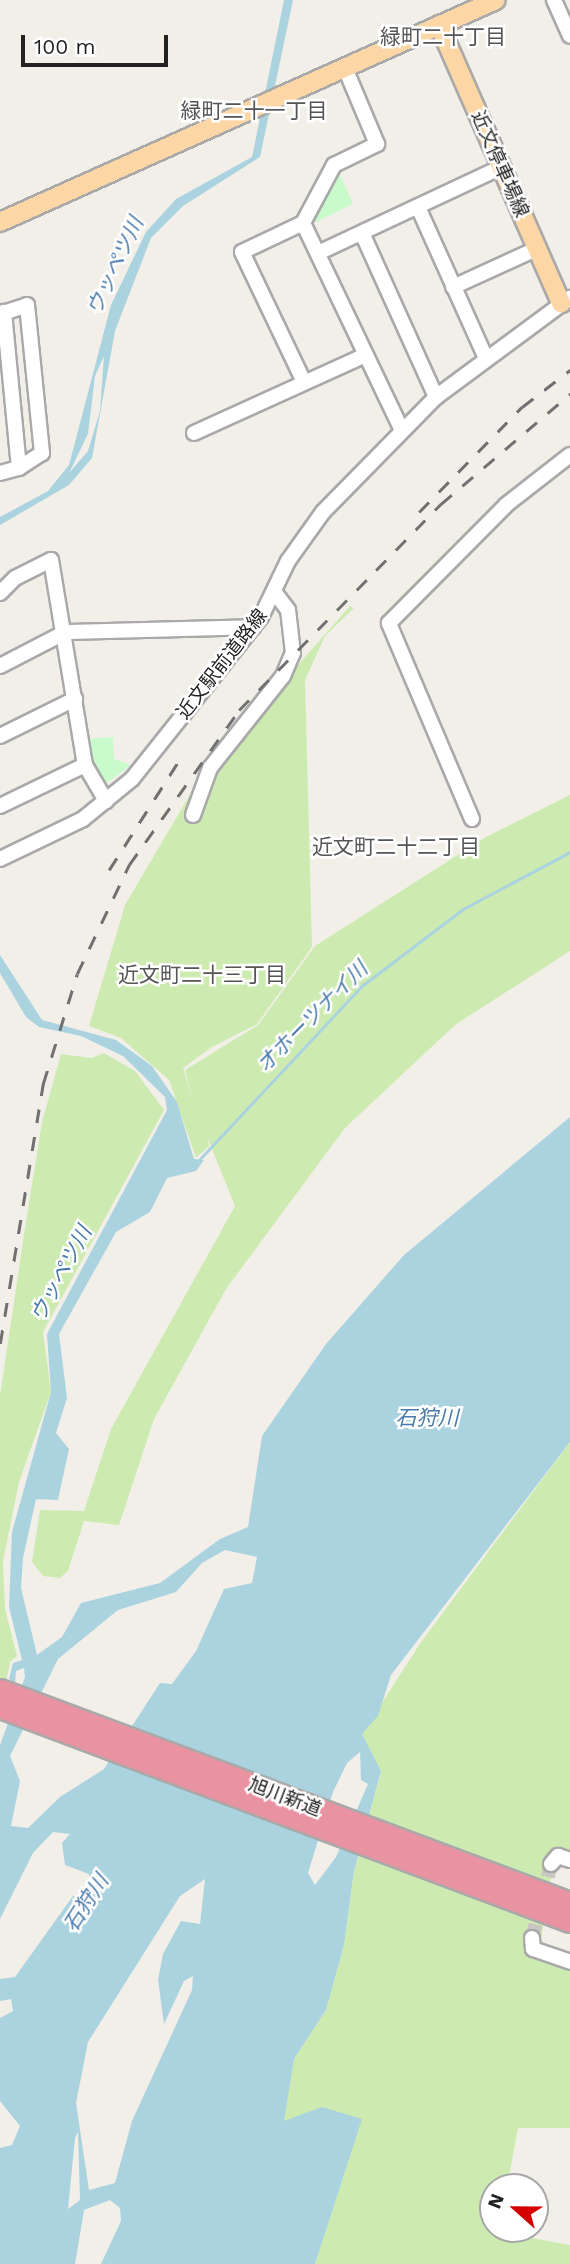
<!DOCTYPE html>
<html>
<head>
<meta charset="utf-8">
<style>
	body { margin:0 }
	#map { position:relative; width:570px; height:2264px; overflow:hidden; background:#f2efe9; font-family:"Work Sans","Noto Sans JP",sans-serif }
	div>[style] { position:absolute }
	.grass>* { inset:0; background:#cdebb0 }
	.park>* { inset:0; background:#c8facc }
	.water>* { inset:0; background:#aad3df }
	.stream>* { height:2.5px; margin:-1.25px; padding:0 1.25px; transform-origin:1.25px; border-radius:1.25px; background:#aad3df }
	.minor-tunnel>* { height:14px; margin-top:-7px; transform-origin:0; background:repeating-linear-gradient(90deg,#c8c6c1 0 14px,transparent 0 21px) }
	.roads { filter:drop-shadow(2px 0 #a9a9a9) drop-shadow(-2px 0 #a9a9a9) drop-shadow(0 2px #a9a9a9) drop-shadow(0 -2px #a9a9a9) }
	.minor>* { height:14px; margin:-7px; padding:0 7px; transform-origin:7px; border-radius:7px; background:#fff }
	.major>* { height:18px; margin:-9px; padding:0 9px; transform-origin:9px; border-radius:9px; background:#fcd6a4 }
	.highway>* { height:21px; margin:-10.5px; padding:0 10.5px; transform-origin:10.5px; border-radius:10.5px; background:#e892a2 }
	.rail>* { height:2.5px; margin-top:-1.25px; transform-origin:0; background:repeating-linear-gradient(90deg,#707070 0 14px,transparent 0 28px) }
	span { translate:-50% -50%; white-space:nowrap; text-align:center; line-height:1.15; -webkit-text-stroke:5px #fff; paint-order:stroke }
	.street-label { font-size:19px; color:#222 }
	.neighbourhood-label { font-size:21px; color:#555 }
	.water-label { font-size:21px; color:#4a7aab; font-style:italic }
	.north { position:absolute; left:479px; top:2173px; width:70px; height:70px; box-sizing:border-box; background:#fff; border:2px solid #a7a7a7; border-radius:50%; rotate:291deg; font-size:19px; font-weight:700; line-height:28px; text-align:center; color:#222 }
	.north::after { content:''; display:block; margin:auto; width:24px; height:32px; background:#d40000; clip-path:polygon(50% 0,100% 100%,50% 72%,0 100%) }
	.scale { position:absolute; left:21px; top:35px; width:147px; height:32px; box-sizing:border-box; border:4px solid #222; border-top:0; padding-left:9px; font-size:21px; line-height:24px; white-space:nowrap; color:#222; -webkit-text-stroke:5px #fff; paint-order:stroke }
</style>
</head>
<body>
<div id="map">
	<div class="grass">
		<div style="clip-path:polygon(350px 606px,354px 608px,325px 636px,305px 680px,312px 947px,257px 1024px,212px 1047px,183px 1068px,193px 1100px,185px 1070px,258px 1025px,315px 946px,486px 837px,570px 795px,570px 951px,455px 1025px,345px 1128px,226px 1289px,154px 1419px,119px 1525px,84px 1521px,68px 1571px,60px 1578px,43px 1576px,32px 1562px,40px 1510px,84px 1511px,111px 1429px,235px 1206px,208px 1139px,209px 1146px,196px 1158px,169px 1080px,121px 1038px,89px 1026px,125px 905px,202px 774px)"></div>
		<div style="clip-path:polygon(104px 1053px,135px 1071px,164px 1110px,43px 1332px,51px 1392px,19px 1482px,3px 1561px,5px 1609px,17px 1656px,10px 1662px,0 1715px,0 1396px,25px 1228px,42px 1122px,61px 1054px,91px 1058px)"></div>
		<div style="clip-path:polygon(570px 1442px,570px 1852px,563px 1850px,549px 1884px,541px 1941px,570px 1969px,570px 2128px,518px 2128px,507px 2187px,493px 2187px,493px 2229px,514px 2229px,521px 2236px,570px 2245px,570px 2264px,315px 2264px,361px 2120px,283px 2122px,294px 2059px,326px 2010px,344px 1945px,354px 1871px,381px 1772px,362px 1734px,421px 1642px)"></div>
	</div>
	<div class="park">
		<div style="clip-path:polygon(339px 172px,353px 204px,312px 224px)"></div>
		<div style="clip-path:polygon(113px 737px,114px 759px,131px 765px,103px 786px,91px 764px,87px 739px)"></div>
	</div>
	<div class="water">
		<div style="clip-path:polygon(evenodd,284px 0,293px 0,260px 157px,183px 206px,151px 238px,115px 331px,92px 458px,69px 485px,0 525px,0 517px,48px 491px,69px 465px,111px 305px,146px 232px,176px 199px,252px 157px,284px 0,104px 356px,100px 411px,88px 451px,69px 473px,88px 434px,95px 376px,104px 356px)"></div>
		<div style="clip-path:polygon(evenodd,0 955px,42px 1020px,116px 1040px,152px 1066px,177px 1102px,194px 1159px,204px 1160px,196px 1171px,167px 1178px,150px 1212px,116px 1232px,59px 1334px,67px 1398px,56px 1433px,69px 1449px,58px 1500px,36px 1499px,23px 1558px,21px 1588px,37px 1655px,62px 1637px,81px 1603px,160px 1583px,220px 1539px,248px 1527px,262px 1436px,326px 1344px,404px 1255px,570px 1117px,570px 1442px,391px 1675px,378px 1716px,362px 1734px,381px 1771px,354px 1871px,344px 1945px,326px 2010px,294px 2059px,284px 2121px,322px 2107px,362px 2119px,315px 2264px,101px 2264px,121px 2221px,120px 2208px,110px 2200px,84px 2210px,75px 2264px,0 2264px,0 2148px,12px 2145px,20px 2126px,0 2101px,0 2018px,13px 2011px,11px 1999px,0 2001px,0 1979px,15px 1977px,73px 1896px,92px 1890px,89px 1874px,65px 1865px,62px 1843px,70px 1834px,53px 1832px,33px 1853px,0 1919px,0 1745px,25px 1677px,24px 1668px,16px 1671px,15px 1684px,9px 1679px,13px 1663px,22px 1660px,9px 1607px,12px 1532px,51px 1392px,47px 1334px,167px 1110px,165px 1097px,123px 1056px,81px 1036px,39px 1027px,26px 1017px,0 973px,0 955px,225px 1550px,257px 1557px,252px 1583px,224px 1589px,196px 1651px,172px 1684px,160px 1683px,104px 1769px,60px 1797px,28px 1828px,11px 1826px,20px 1781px,10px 1756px,58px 1659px,118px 1610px,176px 1592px,202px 1563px,225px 1550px,0 955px,360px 1752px,361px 1780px,368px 1784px,336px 1857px,315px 1885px,308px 1873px,333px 1792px,347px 1763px,360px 1752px,0 955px,205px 1879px,200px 1924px,181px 1921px,163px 1954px,158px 1980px,164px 2024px,184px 1981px,193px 1976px,192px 1990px,132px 2121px,115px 2183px,89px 2190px,76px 2103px,88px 2042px,180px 1896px,205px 1879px,0 955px,78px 2132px,80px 2200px,68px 2209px,75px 2138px,78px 2132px)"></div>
	</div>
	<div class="stream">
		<div style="left:199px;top:1160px;width:240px;rotate:-46.9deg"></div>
		<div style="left:363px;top:985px;width:126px;rotate:-37.2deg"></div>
		<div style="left:463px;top:909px;width:121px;rotate:-28deg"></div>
	</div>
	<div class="minor-tunnel">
		<div style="left:532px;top:1938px;width:76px;rotate:-75.6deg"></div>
	</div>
	<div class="roads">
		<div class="minor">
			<div style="left:554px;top:0;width:39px;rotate:66deg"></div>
			<div style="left:418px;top:207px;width:166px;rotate:65.8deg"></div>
			<div style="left:303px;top:223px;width:230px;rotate:64.5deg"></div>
			<div style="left:362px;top:233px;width:180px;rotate:65.7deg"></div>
			<div style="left:318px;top:253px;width:203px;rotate:-25.1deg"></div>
			<div style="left:453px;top:287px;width:94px;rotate:-24.6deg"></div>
			<div style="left:0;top:314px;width:28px;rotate:-18deg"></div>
			<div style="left:27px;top:305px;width:149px;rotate:84.2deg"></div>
			<div style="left:42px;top:453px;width:27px;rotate:147deg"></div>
			<div style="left:304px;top:382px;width:144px;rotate:-115.5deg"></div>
			<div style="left:242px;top:252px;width:68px;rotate:-25.4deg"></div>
			<div style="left:303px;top:223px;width:66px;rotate:-61.9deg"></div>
			<div style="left:334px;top:165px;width:48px;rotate:-26deg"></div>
			<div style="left:377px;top:144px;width:82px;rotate:-112.8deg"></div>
			<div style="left:194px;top:433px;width:187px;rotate:-24.4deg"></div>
			<div style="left:0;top:473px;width:20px;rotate:-15deg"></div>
			<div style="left:19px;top:468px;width:157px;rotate:-95.5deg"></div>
			<div style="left:0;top:593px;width:21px;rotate:-45deg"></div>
			<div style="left:15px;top:578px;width:40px;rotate:-26.6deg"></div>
			<div style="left:51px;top:560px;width:208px;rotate:80.6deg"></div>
			<div style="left:85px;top:765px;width:42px;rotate:59.7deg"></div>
			<div style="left:0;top:666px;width:74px;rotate:-27.3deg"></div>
			<div style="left:66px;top:632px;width:187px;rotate:-1.5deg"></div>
			<div style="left:0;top:736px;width:84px;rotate:-26.3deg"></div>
			<div style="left:0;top:806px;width:94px;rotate:-25.8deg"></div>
			<div style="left:193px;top:815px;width:50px;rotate:-70.1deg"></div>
			<div style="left:210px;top:768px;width:117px;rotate:-51.6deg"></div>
			<div style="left:283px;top:676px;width:25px;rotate:-67deg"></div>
			<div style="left:293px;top:653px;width:43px;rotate:-96.6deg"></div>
			<div style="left:288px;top:610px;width:21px;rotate:-127deg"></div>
			<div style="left:472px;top:819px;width:213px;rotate:-113deg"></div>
			<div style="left:389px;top:623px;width:166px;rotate:-45.2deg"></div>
			<div style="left:506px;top:505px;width:81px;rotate:-38deg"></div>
			<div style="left:0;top:859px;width:92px;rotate:-25.7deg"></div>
			<div style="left:83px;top:819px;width:63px;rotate:-39.2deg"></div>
			<div style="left:132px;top:779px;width:207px;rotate:-51.5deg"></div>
			<div style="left:261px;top:617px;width:62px;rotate:-64.3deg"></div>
			<div style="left:288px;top:561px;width:60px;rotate:-54.5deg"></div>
			<div style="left:323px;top:512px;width:161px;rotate:-45.5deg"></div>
			<div style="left:436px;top:397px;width:167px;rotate:-36.5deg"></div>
			<div style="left:551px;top:1864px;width:11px;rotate:-49deg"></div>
			<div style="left:558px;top:1856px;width:13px;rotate:18deg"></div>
			<div style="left:532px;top:1938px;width:11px;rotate:85deg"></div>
			<div style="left:533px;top:1949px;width:39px;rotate:19deg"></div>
		</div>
		<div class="major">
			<div style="left:439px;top:25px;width:304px;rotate:66.3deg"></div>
			<div style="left:0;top:222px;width:543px;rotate:-24.11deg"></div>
		</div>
		<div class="highway">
			<div style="left:0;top:1690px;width:608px;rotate:20.49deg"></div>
			<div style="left:0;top:1707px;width:609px;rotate:20.58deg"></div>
		</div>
	</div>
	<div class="rail">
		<div style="left:419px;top:512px;width:147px;rotate:-45.6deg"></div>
		<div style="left:522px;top:407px;width:61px;rotate:-37.6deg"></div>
		<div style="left:109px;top:870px;width:132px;rotate:-57.4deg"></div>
		<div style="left:0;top:1344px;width:264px;rotate:-80.6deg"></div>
		<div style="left:43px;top:1084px;width:115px;rotate:-72.8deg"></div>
		<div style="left:77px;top:974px;width:121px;rotate:-64.5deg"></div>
		<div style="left:129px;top:865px;width:190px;rotate:-54.6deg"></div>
		<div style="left:239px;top:710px;width:289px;rotate:-45.6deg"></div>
		<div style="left:441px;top:504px;width:170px;rotate:-40.5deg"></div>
	</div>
	<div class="street-label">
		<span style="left:500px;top:164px;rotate:66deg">近文停車場線</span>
		<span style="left:222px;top:664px;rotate:-52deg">近文駅前道路線</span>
		<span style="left:285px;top:1797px;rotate:21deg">旭川新道</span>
	</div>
	<div class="neighbourhood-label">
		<span style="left:443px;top:37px">緑町二十丁目</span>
		<span style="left:254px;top:111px">緑町二十一丁目</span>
		<span style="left:396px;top:847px">近文町二十二丁目</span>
		<span style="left:202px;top:975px">近文町二十三丁目</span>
	</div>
	<div class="water-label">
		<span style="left:115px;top:266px;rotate:-65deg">ウッペツ川</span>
		<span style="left:312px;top:1017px;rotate:-45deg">オホーツナイ川</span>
		<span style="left:61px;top:1274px;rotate:-62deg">ウッペツ川</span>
		<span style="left:427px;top:1418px">石狩川</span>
		<span style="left:86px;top:1903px;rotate:-57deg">石狩川</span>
	</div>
	<div class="north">N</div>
	<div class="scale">100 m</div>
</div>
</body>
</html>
